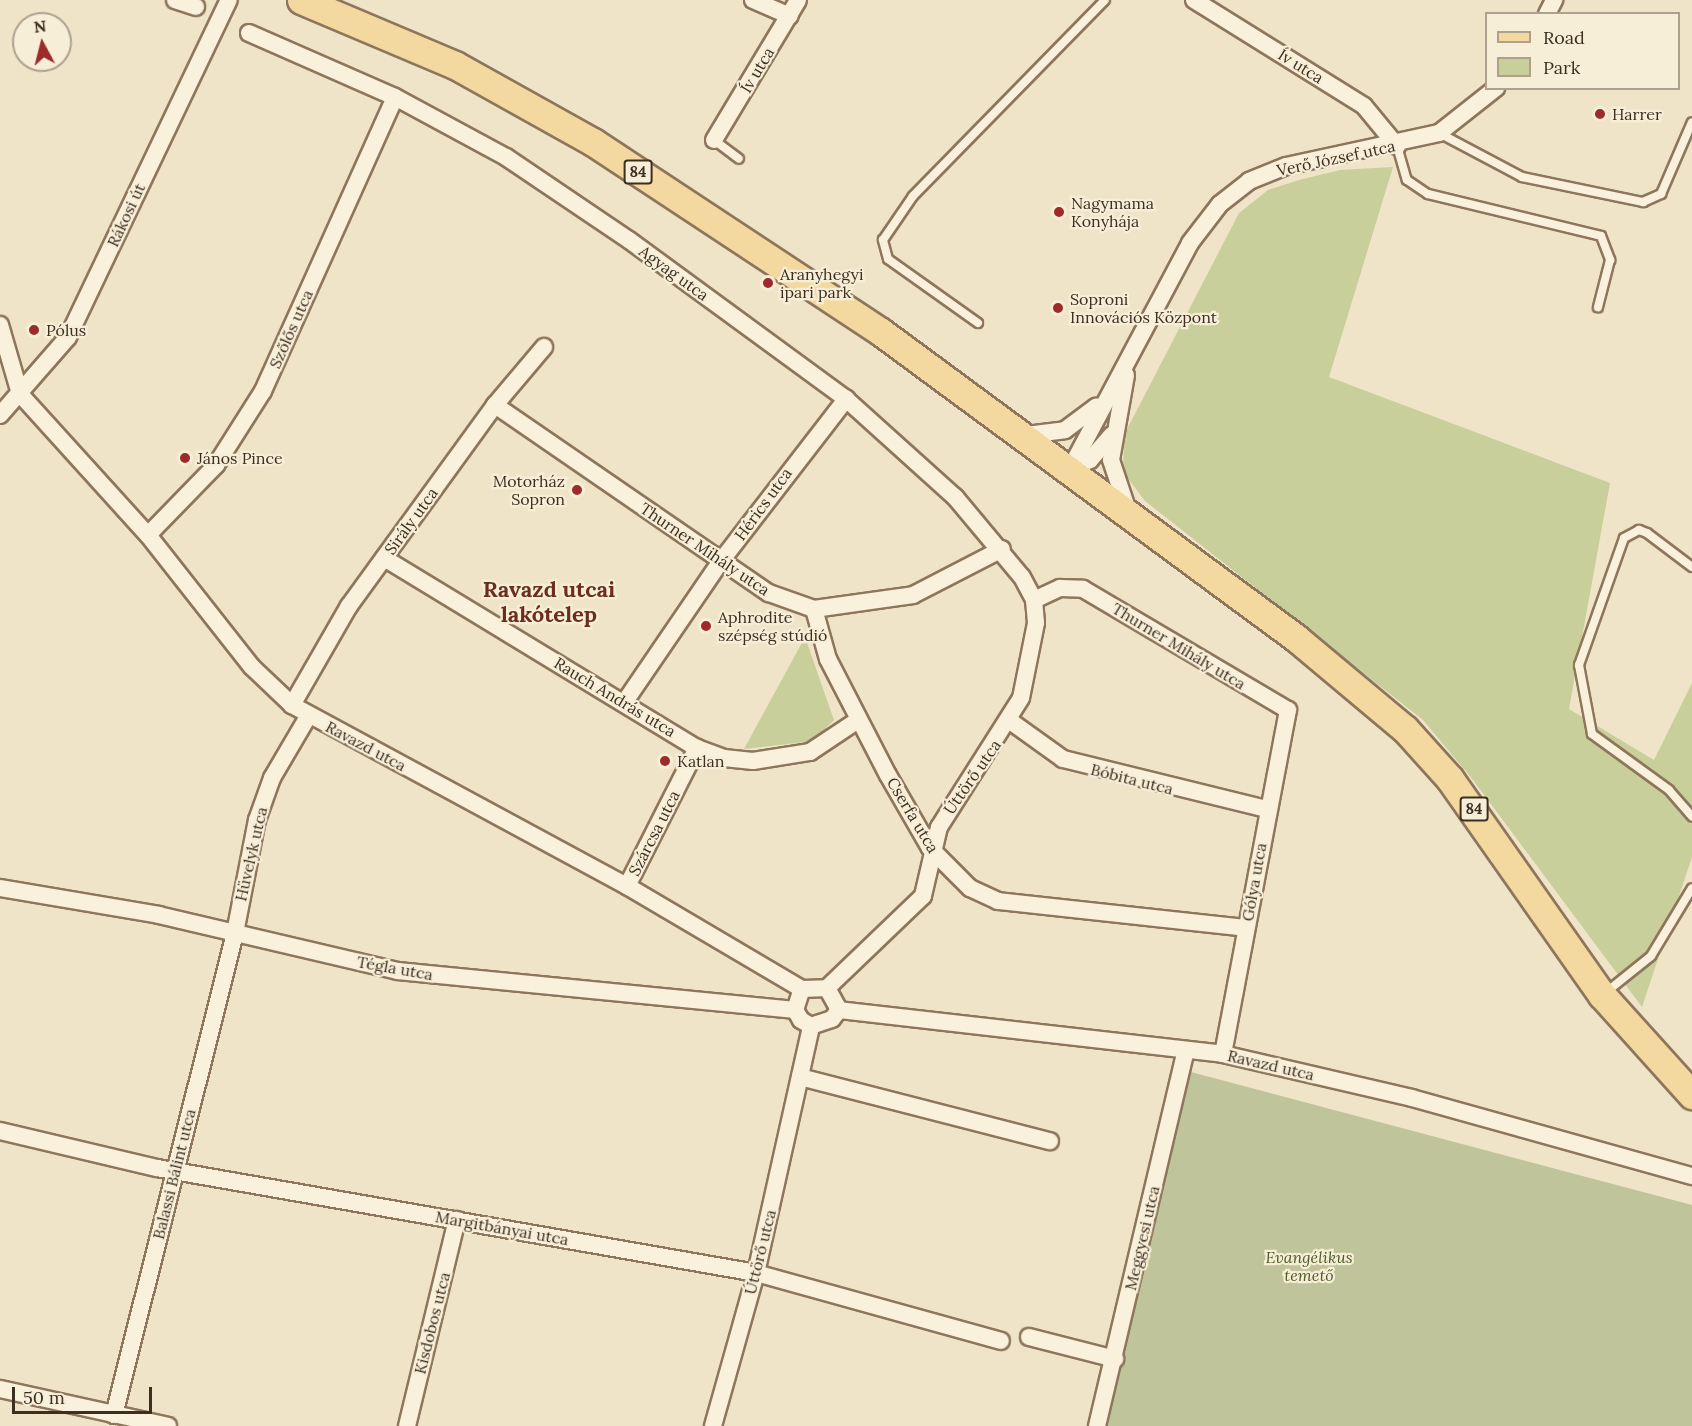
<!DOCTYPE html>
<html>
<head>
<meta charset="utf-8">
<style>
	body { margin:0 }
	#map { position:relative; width:1692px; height:1426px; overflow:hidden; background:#f0e4c8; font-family:Lora,serif }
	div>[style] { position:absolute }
	.green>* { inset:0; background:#c9cf9b }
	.cemetery>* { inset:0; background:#bfc49a }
	.roads { filter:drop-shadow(2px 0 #8d765c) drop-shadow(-2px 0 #8d765c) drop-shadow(0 2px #8d765c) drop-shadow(0 -2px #8d765c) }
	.service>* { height:8px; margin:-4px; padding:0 4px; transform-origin:4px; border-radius:4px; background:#faf1dc }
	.minor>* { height:16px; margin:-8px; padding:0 8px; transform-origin:8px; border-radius:8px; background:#faf1dc }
	.primary>* { height:27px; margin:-13.5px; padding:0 13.5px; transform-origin:13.5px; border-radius:13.5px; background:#f3d9a0 }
	.dots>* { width:16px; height:16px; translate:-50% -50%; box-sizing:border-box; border:3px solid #f7eed8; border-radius:50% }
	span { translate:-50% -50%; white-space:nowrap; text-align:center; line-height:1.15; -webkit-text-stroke:4.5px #f7eed8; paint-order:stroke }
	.shield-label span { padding:2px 4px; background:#f7eed8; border:2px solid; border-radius:4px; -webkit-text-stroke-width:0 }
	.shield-label { font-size:15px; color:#3d2e20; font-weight:700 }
	.street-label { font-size:16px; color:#3d2e20 }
	.poi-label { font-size:16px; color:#3d2e20 }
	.left { translate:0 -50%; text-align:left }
	.right { translate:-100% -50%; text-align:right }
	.park-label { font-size:16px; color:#4d5a26; font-style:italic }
	.district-label { font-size:22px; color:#6b2e1e; font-weight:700 }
	.legend { position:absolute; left:1485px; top:12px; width:195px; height:78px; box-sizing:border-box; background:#f7eed8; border:2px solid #ada18e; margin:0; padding:8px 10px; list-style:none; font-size:18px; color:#3d2e20 }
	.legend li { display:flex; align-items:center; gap:12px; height:30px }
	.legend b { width:30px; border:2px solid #ada18e }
	.north { position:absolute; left:12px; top:12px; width:60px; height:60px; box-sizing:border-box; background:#f7eed8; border:2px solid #ada18e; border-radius:50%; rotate:353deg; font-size:16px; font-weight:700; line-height:24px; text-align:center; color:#3d2e20 }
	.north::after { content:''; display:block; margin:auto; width:21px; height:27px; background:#9e2a2b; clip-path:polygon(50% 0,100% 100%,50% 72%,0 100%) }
	.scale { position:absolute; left:12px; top:1387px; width:140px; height:27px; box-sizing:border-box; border:3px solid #3d2e20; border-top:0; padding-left:8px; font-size:18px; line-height:21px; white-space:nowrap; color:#3d2e20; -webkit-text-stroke:4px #f7eed8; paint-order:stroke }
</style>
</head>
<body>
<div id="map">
	<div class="green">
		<div style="clip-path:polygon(1393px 167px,1329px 377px,1610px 483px,1569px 709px,1654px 760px,1692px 683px,1692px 857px,1642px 1007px,1473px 780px,1423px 720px,1145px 501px,1123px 472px,1124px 435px,1239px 213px,1268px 190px,1299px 180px,1340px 170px)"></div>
		<div style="clip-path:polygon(805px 637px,834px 720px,813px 741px,744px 749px)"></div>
	</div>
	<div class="cemetery">
		<div style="clip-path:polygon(1191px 1072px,1692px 1205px,1692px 1426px,1106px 1426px)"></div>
	</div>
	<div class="roads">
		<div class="service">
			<div style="left:1439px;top:133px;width:94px;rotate:27.9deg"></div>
			<div style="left:1522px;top:177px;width:124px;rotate:11.7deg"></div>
			<div style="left:1643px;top:202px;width:20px;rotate:-24deg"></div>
			<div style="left:1661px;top:194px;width:78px;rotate:-66.7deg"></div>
			<div style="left:714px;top:140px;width:31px;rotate:37deg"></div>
			<div style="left:1397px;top:146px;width:35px;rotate:74deg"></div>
			<div style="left:1407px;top:180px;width:25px;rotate:34deg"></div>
			<div style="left:1428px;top:194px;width:178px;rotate:13.6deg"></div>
			<div style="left:1601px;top:236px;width:26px;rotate:69deg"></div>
			<div style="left:1610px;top:260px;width:49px;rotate:104.3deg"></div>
			<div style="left:978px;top:323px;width:110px;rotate:-144.6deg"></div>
			<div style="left:888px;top:259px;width:20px;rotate:-105deg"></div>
			<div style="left:883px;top:240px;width:53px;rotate:-55.7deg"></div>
			<div style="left:913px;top:196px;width:274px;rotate:-45.6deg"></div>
			<div style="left:1692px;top:567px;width:56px;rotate:-142.9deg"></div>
			<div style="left:1647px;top:533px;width:9px;rotate:-159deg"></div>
			<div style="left:1639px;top:530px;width:17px;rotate:152deg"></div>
			<div style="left:1624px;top:538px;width:135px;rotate:109.5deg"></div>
			<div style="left:1579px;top:665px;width:70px;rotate:79.3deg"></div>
			<div style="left:1592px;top:734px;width:95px;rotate:36deg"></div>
			<div style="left:1669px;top:790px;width:35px;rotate:49deg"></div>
			<div style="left:1605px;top:993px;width:59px;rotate:-38.8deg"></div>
			<div style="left:1651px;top:956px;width:79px;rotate:-58.9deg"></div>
		</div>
		<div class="minor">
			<div style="left:175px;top:0;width:22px;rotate:18deg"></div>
			<div style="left:753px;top:0;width:40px;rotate:23.4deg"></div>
			<div style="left:1194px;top:0;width:200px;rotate:31.9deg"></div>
			<div style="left:1364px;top:106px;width:52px;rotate:50.5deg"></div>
			<div style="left:1547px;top:14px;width:16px;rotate:-63deg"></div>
			<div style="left:249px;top:33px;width:159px;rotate:23.7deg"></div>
			<div style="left:395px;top:97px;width:126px;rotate:28.4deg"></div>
			<div style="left:506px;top:157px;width:148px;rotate:34deg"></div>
			<div style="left:629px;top:240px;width:269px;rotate:36.2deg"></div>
			<div style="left:846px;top:399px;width:147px;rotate:42deg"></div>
			<div style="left:955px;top:497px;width:104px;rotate:50.1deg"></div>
			<div style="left:1022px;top:577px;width:26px;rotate:62deg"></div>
			<div style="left:1034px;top:600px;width:23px;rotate:85deg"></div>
			<div style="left:1036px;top:623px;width:76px;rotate:101.3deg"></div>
			<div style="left:1021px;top:698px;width:153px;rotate:122.4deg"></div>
			<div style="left:939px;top:827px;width:71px;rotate:103.1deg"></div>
			<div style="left:923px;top:896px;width:133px;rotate:136.2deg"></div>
			<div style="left:714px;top:140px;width:163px;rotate:-59deg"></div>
			<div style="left:0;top:325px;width:72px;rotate:73.8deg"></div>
			<div style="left:20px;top:394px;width:190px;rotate:47.8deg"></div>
			<div style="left:148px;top:535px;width:168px;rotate:51.8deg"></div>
			<div style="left:252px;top:667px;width:55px;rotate:43.5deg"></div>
			<div style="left:292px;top:705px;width:381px;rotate:28.4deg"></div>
			<div style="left:627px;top:886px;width:203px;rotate:30.5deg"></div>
			<div style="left:802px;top:989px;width:25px;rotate:-2deg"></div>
			<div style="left:827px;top:988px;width:25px;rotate:61deg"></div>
			<div style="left:839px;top:1010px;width:11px;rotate:128deg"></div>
			<div style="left:832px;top:1019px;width:22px;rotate:162deg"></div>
			<div style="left:811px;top:1026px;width:12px;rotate:-149deg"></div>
			<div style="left:801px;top:1020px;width:12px;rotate:-121deg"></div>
			<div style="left:795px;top:1010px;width:22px;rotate:-72deg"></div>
			<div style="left:1126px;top:375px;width:86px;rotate:100deg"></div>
			<div style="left:1111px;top:460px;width:51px;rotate:71.6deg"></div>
			<div style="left:495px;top:405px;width:332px;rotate:34.5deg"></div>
			<div style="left:769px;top:593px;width:48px;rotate:19.6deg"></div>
			<div style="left:814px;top:609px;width:100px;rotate:-8deg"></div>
			<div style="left:913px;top:595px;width:100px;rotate:-27.3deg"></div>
			<div style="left:0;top:415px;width:103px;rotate:-48.9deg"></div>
			<div style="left:68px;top:337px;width:373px;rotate:-64.5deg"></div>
			<div style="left:1026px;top:435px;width:39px;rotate:-7deg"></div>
			<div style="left:1065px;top:430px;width:39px;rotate:-37deg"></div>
			<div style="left:1070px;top:469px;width:256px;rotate:-62deg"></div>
			<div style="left:1190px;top:243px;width:49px;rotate:-52.4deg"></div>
			<div style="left:1220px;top:204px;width:37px;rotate:-38deg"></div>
			<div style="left:1249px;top:181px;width:40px;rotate:-22deg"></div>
			<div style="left:1286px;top:166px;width:157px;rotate:-12.2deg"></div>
			<div style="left:1439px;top:133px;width:73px;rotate:-38.3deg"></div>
			<div style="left:1070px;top:469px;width:22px;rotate:-24deg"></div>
			<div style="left:1090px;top:460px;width:33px;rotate:-49deg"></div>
			<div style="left:148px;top:535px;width:98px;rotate:-45.8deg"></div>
			<div style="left:216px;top:465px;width:88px;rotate:-57.6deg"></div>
			<div style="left:263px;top:391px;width:322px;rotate:-65.8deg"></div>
			<div style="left:384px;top:558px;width:366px;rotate:31.3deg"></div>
			<div style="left:697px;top:748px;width:29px;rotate:20deg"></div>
			<div style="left:724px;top:758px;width:29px;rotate:6deg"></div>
			<div style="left:753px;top:761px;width:58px;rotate:-9deg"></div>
			<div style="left:810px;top:752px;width:58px;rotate:-33.7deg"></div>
			<div style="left:1034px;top:600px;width:29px;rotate:-25deg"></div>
			<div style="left:1060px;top:588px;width:23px;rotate:2deg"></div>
			<div style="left:1083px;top:589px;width:238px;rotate:30.6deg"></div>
			<div style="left:1288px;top:710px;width:350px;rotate:100.7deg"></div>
			<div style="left:814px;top:609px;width:52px;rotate:74.4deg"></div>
			<div style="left:828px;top:659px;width:131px;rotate:62.7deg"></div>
			<div style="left:888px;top:775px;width:84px;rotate:60.1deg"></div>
			<div style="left:930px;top:848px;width:57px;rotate:45deg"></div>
			<div style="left:970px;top:888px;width:31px;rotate:25deg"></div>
			<div style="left:998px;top:901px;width:248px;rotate:6.2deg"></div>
			<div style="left:624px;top:703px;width:172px;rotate:-55.7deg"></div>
			<div style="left:721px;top:561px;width:205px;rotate:-52.3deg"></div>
			<div style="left:292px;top:705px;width:114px;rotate:-60.1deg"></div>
			<div style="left:349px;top:606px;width:248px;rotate:-54deg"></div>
			<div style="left:495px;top:405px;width:76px;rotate:-49.8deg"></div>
			<div style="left:1010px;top:721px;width:65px;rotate:35.6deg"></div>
			<div style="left:1063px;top:759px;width:210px;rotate:13.8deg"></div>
			<div style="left:627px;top:886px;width:155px;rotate:-63.1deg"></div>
			<div style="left:0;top:888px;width:161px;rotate:9.6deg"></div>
			<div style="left:159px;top:915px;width:245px;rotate:13.2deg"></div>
			<div style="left:398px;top:971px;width:399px;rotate:5.6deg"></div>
			<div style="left:839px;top:1010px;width:387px;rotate:6.5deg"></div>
			<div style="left:1223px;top:1054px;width:194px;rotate:13.1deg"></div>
			<div style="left:1412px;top:1098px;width:291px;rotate:15.6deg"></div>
			<div style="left:800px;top:1077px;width:258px;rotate:14.4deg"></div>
			<div style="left:0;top:1131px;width:161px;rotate:13.3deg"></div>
			<div style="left:157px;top:1168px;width:608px;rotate:9.94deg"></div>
			<div style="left:756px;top:1273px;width:254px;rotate:15.5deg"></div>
			<div style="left:1029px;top:1337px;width:89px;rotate:14.3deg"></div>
			<div style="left:0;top:1389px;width:172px;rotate:12.4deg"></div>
			<div style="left:114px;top:1415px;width:497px;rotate:-75.9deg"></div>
			<div style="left:235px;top:933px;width:115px;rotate:-79deg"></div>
			<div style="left:257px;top:820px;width:45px;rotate:-70.3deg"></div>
			<div style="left:272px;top:778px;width:73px;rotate:-59.6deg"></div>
			<div style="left:407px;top:1426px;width:212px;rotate:-76.4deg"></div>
			<div style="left:713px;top:1426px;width:159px;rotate:-74.3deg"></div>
			<div style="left:756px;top:1273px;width:253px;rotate:-77.4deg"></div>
			<div style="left:1097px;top:1426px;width:386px;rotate:-76.7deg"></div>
		</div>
		<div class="primary">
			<div style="left:301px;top:0;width:167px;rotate:22.9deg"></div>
			<div style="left:455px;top:65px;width:158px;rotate:29.2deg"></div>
			<div style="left:593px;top:142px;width:345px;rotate:33.4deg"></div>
			<div style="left:881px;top:332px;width:516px;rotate:36.4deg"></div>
			<div style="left:1296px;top:638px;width:142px;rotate:39.9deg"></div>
			<div style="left:1405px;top:729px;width:67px;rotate:48deg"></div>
			<div style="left:1450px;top:779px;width:264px;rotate:54.9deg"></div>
			<div style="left:1602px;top:995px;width:135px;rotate:48deg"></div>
		</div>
	</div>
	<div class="dots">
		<div style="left:1600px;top:114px;background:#9e2a2b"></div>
		<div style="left:1059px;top:212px;background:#9e2a2b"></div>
		<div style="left:768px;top:283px;background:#9e2a2b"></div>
		<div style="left:1058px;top:308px;background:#9e2a2b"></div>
		<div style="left:34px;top:330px;background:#9e2a2b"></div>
		<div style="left:185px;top:458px;background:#9e2a2b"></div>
		<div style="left:577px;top:490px;background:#9e2a2b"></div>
		<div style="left:706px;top:626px;background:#9e2a2b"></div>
		<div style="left:665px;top:761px;background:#9e2a2b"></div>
	</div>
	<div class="shield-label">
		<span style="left:638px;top:172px">84</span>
		<span style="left:1474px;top:809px">84</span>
	</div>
	<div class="street-label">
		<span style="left:1301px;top:66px;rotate:32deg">Ív utca</span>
		<span style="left:757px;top:70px;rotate:-59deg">Ív utca</span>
		<span style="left:1336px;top:158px;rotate:-12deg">Verő József utca</span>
		<span style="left:126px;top:215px;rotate:-65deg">Rákosi út</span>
		<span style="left:674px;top:273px;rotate:36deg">Agyag utca</span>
		<span style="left:291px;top:329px;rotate:-66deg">Szőlős utca</span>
		<span style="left:763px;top:504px;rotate:-54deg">Hérics utca</span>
		<span style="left:411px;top:521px;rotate:-54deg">Sirály utca</span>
		<span style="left:705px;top:549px;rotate:34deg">Thurner Mihály utca</span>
		<span style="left:1179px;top:646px;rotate:31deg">Thurner Mihály utca</span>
		<span style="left:615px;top:697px;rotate:31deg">Rauch András utca</span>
		<span style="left:366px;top:746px;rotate:28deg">Ravazd utca</span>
		<span style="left:972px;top:777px;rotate:-55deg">Úttörő utca</span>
		<span style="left:1132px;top:779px;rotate:14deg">Bóbita utca</span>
		<span style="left:913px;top:815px;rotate:59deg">Cserfa utca</span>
		<span style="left:654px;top:833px;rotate:-63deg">Szárcsa utca</span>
		<span style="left:251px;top:854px;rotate:-77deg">Hüvelyk utca</span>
		<span style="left:1254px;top:882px;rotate:-80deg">Gólya utca</span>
		<span style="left:395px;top:968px;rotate:10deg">Tégla utca</span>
		<span style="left:1271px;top:1065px;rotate:13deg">Ravazd utca</span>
		<span style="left:174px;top:1174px;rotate:-76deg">Balassi Bálint utca</span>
		<span style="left:502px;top:1228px;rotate:10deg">Margitbányai utca</span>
		<span style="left:1142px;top:1238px;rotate:-77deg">Meggyesi utca</span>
		<span style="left:760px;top:1252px;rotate:-76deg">Úttörő utca</span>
		<span style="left:432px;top:1323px;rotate:-76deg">Kisdobos utca</span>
	</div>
	<div class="poi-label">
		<span class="left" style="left:1612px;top:114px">Harrer</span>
		<span class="left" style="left:1071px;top:212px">Nagymama<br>Konyhája</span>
		<span class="left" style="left:780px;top:283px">Aranyhegyi<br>ipari park</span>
		<span class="left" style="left:1070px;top:308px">Soproni<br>Innovációs Központ</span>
		<span class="left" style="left:46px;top:330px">Pólus</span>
		<span class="left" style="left:197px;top:458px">János Pince</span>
		<span class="right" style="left:565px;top:490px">Motorház<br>Sopron</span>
		<span class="left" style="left:718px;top:626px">Aphrodite<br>szépség stúdió</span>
		<span class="left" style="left:677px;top:761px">Katlan</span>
	</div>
	<div class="park-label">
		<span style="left:1309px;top:1266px">Evangélikus<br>temető</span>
	</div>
	<div class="district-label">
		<span style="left:549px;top:602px">Ravazd utcai<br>lakótelep</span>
	</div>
	<ul class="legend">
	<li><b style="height:8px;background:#f3d9a0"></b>Road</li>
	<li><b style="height:16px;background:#c9cf9b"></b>Park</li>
	</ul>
	<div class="north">N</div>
	<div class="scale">50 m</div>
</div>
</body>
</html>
